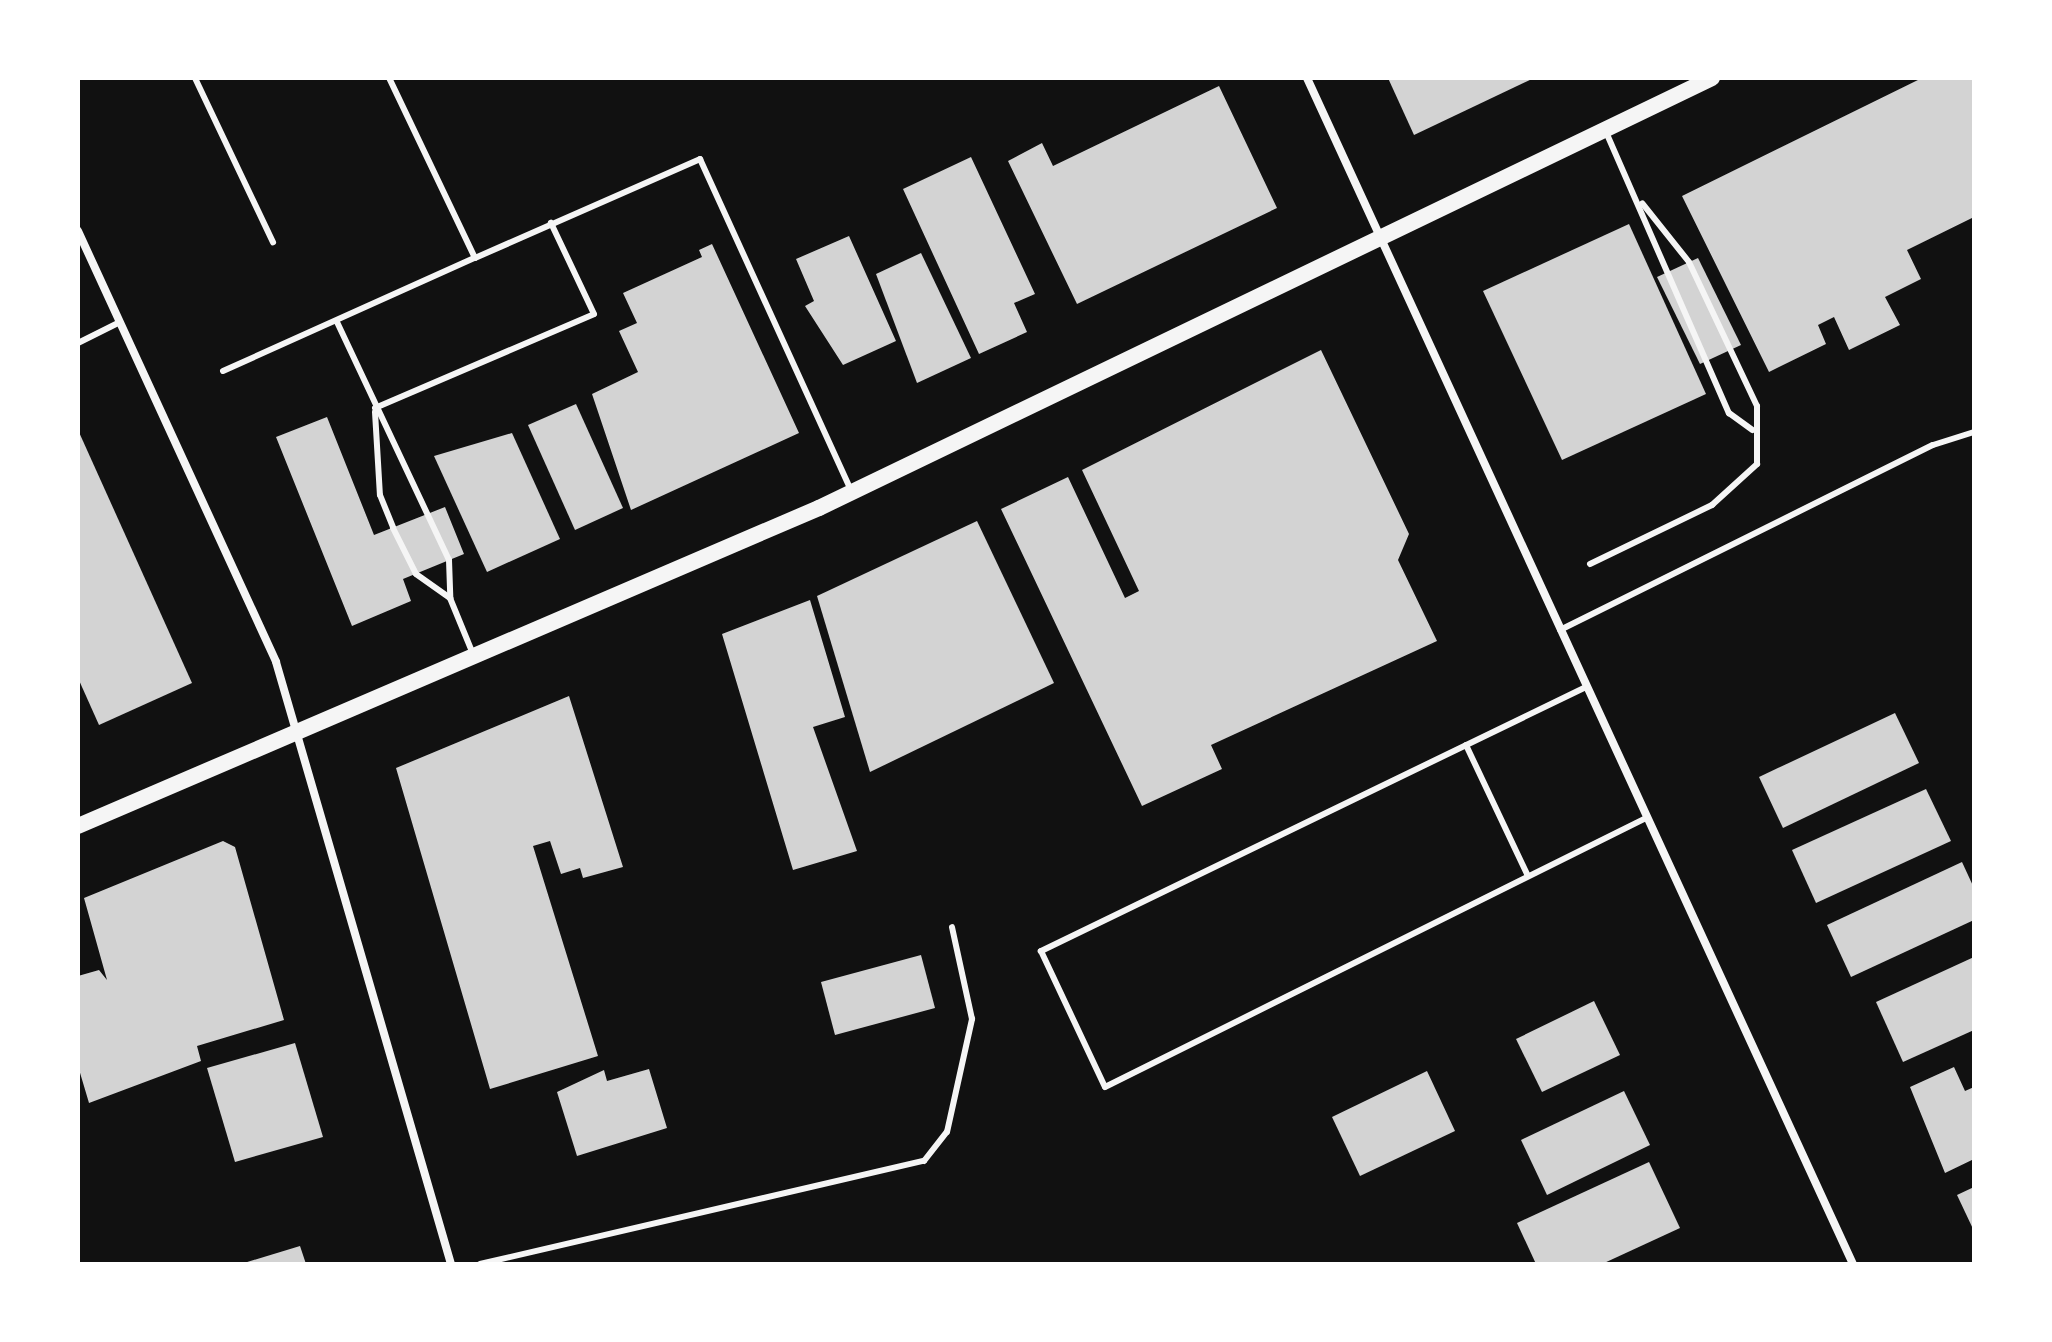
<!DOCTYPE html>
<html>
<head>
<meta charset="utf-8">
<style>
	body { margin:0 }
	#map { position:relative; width:2052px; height:1342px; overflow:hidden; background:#111; font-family:Arial,sans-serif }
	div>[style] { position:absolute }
	.building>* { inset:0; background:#d3d3d3 }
	.service>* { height:6px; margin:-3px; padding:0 3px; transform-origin:3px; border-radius:3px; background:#f5f5f5 }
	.minor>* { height:8px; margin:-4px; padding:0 4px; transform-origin:4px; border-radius:4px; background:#f5f5f5 }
	.secondary>* { height:16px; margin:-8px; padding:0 8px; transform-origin:8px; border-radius:8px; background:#f5f5f5 }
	span { translate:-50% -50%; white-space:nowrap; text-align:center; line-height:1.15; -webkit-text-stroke:8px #fff; paint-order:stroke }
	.frame { position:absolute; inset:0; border:80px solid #fff; pointer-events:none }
</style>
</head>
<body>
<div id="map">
	<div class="building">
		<div style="clip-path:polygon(1388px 78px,1534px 78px,1414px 135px)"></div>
		<div style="clip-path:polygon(1922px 78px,1974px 78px,1974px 217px,1907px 250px,1921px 279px,1885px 297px,1900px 325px,1849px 350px,1834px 317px,1818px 325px,1826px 344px,1769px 372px,1682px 196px)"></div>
		<div style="clip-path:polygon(1219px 86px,1277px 208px,1077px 304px,1008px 161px,1042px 143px,1053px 166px)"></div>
		<div style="clip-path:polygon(971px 157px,1035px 294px,1014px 303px,1027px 332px,979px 354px,903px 189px)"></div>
		<div style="clip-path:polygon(1629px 224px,1706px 394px,1562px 460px,1483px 291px)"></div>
		<div style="clip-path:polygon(849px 236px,896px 341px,843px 365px,805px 306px,814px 301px,796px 259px)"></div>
		<div style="clip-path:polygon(712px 244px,799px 433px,631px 510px,592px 394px,638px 372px,619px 331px,637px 323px,623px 293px,702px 257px,699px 250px)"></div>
		<div style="clip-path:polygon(921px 253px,971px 358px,917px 383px,876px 274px)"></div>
		<div style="clip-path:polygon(1698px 258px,1741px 345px,1700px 364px,1657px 277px)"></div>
		<div style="clip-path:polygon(1321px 350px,1409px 534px,1398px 560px,1437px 641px,1211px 745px,1222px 769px,1142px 806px,1001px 509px,1068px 477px,1125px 598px,1139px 591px,1082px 470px)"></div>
		<div style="clip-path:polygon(576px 404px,623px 508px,575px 530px,528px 425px)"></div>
		<div style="clip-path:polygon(327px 417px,374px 535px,445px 507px,464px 554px,403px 579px,411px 601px,352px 626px,276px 437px)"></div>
		<div style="clip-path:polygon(78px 430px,192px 683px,99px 725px,78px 678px)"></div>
		<div style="clip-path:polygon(512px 433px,560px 539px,487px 572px,434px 456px)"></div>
		<div style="clip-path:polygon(977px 521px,1054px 683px,870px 772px,817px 596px)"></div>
		<div style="clip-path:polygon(810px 600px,845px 717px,813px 727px,857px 851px,793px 870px,722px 634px)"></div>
		<div style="clip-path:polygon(569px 696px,623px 867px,583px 878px,580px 868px,561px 874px,550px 841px,533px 846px,598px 1056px,490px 1089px,396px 768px)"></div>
		<div style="clip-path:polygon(1895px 713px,1919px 763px,1783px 828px,1759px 777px)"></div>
		<div style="clip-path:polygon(1926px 789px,1951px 841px,1816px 903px,1792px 850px)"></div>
		<div style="clip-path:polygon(223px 841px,235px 847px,284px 1020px,197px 1046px,201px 1061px,89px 1103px,78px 1066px,78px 976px,99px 970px,107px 980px,84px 898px)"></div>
		<div style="clip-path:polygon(1962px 862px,1974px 888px,1974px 920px,1851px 977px,1827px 925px)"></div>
		<div style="clip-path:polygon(921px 955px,935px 1008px,835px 1035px,821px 982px)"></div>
		<div style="clip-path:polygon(1974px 957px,1974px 1030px,1903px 1062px,1876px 1002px)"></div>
		<div style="clip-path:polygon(1594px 1001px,1620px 1055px,1542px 1092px,1516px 1039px)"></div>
		<div style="clip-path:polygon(295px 1043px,323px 1137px,235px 1162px,207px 1068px)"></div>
		<div style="clip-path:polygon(1954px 1067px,1965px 1091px,1974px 1087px,1974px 1159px,1945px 1173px,1910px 1087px)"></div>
		<div style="clip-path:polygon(649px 1069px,667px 1128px,577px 1156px,557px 1092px,604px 1070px,607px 1081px)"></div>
		<div style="clip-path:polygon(1427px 1071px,1455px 1131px,1360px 1176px,1332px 1117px)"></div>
		<div style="clip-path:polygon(1624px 1091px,1650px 1145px,1547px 1195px,1521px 1140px)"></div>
		<div style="clip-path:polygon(1649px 1162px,1680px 1228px,1602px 1264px,1536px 1264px,1517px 1223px)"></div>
		<div style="clip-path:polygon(1974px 1187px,1974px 1231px,1957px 1195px)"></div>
		<div style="clip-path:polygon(300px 1246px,306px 1264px,244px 1264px,244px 1263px)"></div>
	</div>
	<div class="service">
		<div style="left:195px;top:78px;width:182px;rotate:64.6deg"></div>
		<div style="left:1606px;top:132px;width:307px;rotate:66.4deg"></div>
		<div style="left:1729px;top:413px;width:29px;rotate:36deg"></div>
		<div style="left:475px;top:258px;width:246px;rotate:-23.7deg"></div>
		<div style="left:700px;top:159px;width:366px;rotate:65.5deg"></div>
		<div style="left:337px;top:322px;width:263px;rotate:64.8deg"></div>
		<div style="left:449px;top:560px;width:38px;rotate:88deg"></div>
		<div style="left:78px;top:343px;width:47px;rotate:-26.6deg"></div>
		<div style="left:223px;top:371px;width:276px;rotate:-24.2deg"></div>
		<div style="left:475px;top:258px;width:199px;rotate:-115.5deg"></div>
		<div style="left:375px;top:408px;width:238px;rotate:-23.2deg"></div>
		<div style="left:594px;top:314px;width:101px;rotate:-115.3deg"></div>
		<div style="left:375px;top:412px;width:83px;rotate:86.6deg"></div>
		<div style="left:380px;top:495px;width:35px;rotate:68deg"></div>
		<div style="left:393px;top:528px;width:51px;rotate:63.4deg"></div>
		<div style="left:416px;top:574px;width:42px;rotate:35.2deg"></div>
		<div style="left:450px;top:598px;width:61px;rotate:67.7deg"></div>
		<div style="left:1590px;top:564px;width:136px;rotate:-25.8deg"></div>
		<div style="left:1712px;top:505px;width:61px;rotate:-42.3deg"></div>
		<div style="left:1757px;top:464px;width:58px;rotate:-90deg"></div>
		<div style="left:1757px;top:406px;width:159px;rotate:-115.3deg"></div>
		<div style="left:1689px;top:262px;width:75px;rotate:-128.5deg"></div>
		<div style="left:1560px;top:630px;width:416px;rotate:-26.4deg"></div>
		<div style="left:1933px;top:445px;width:43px;rotate:-17.6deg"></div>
		<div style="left:1586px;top:687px;width:606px;rotate:154.15deg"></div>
		<div style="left:1041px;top:951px;width:150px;rotate:64.8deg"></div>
		<div style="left:1105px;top:1087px;width:604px;rotate:-26.44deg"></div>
		<div style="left:1466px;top:745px;width:145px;rotate:64.7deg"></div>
		<div style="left:480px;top:1264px;width:456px;rotate:-13.1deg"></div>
		<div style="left:924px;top:1161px;width:37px;rotate:-52deg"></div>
		<div style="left:947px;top:1132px;width:116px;rotate:-77.5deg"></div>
		<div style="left:972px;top:1019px;width:94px;rotate:-102.3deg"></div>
	</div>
	<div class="minor">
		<div style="left:1307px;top:78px;width:1306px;rotate:65.28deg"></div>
		<div style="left:78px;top:231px;width:474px;rotate:65.3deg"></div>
		<div style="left:276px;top:662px;width:627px;rotate:73.79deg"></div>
	</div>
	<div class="secondary">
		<div style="left:78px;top:826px;width:806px;rotate:-23.23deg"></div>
		<div style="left:819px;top:508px;width:991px;rotate:-25.71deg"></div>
	</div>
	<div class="frame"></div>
</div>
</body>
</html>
